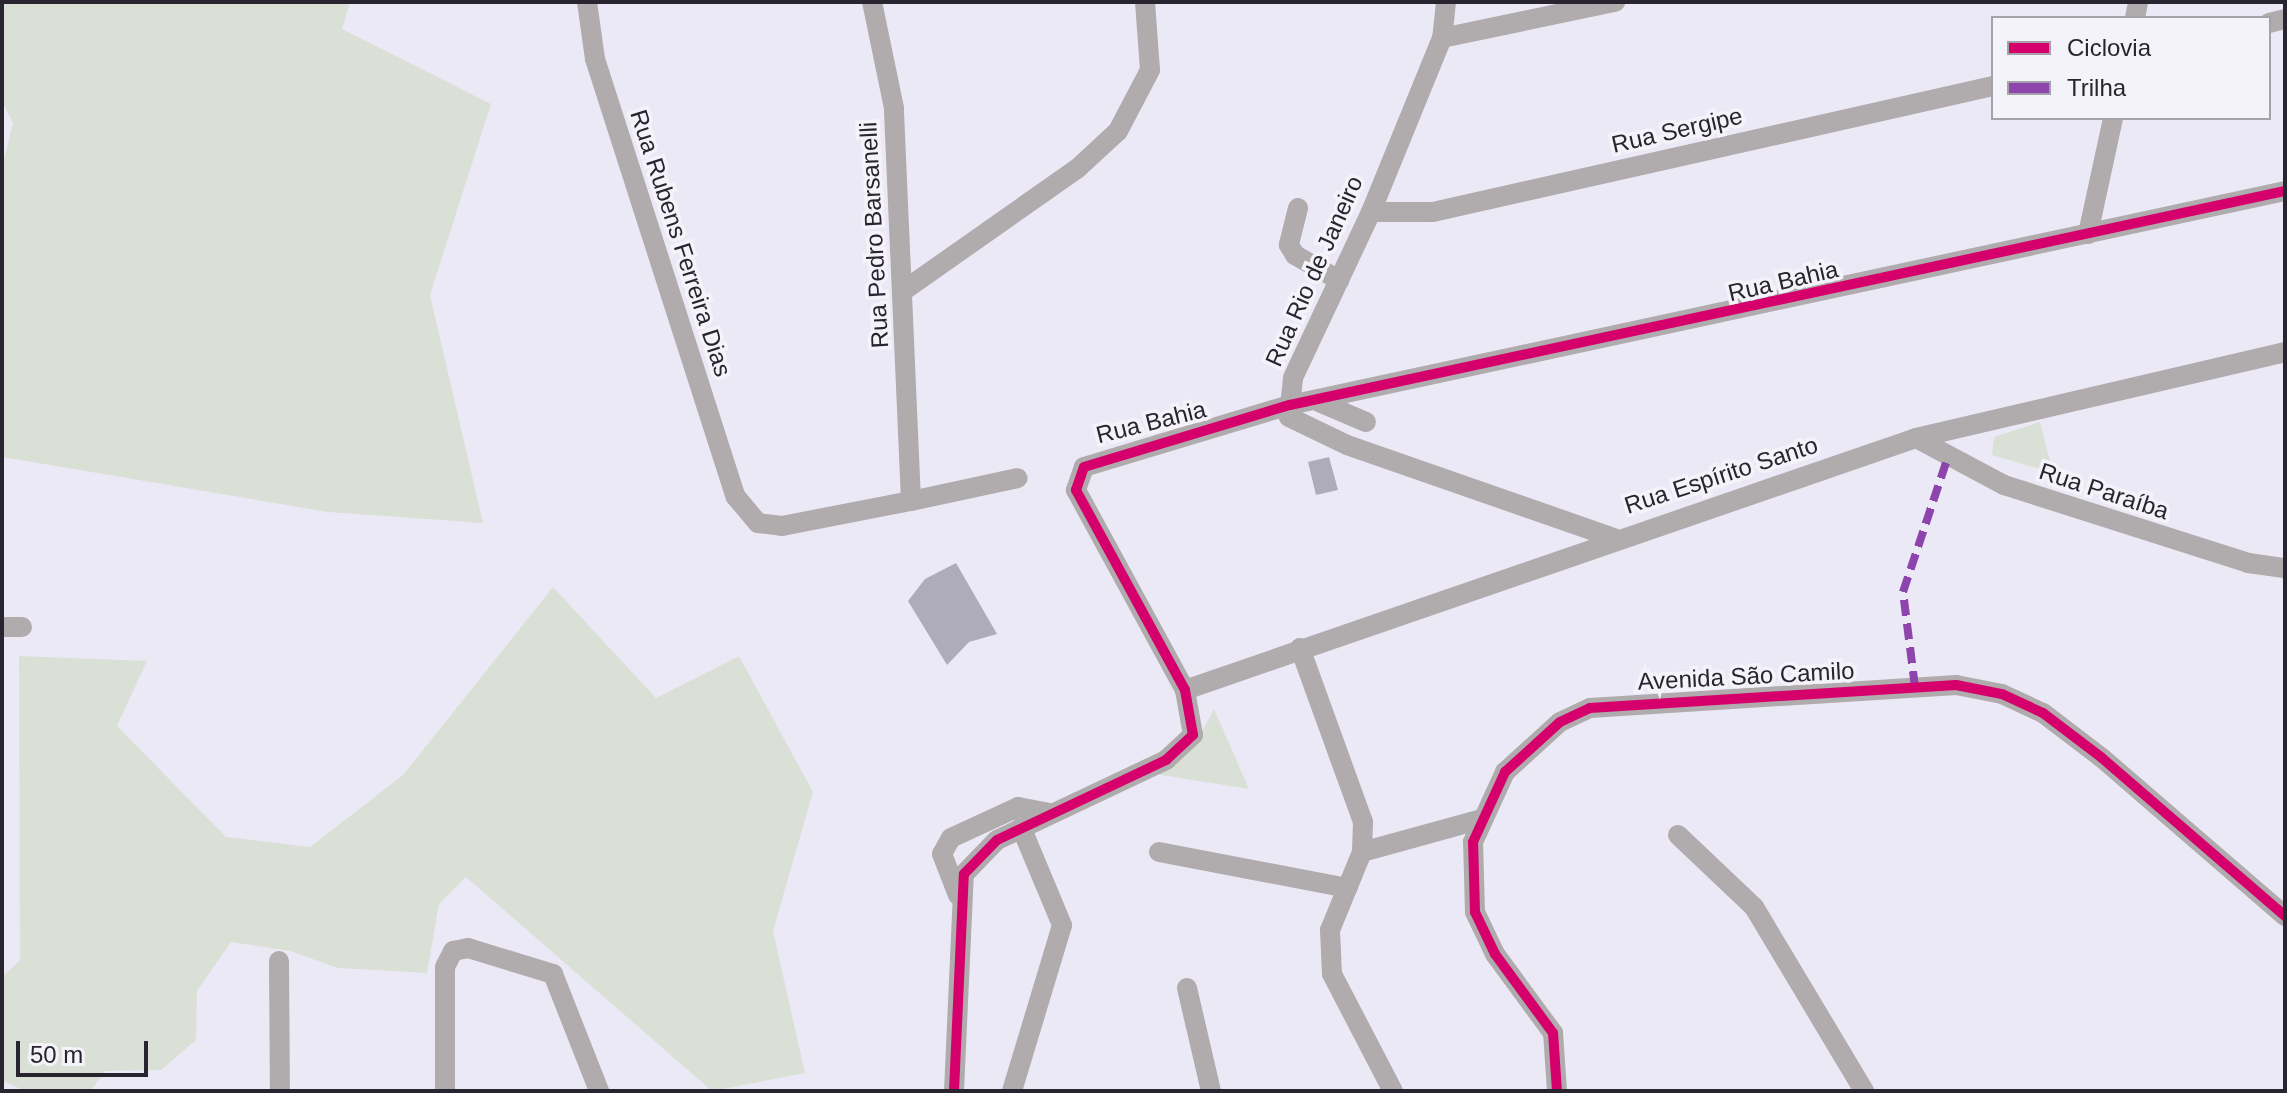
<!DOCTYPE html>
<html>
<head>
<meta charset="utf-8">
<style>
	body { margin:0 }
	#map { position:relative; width:2287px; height:1093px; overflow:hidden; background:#ece9f7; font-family:Arial,sans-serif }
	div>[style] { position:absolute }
	.green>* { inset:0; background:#dae0d6 }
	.building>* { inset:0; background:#afacb9 }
	.minor>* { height:20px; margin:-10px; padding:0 10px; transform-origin:10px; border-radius:10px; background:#b0abad }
	.quiet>* { height:8px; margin-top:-4px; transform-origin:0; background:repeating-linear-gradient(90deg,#8e44ad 0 16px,transparent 0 24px) }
	.cycleway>* { height:10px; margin:-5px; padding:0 5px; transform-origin:5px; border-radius:5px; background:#d6006c }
	span { translate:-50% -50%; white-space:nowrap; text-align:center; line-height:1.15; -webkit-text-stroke:7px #f5f3fa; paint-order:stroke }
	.street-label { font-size:24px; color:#282531 }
	.frame { position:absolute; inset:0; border:4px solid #282531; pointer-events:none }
	.legend { position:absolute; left:1991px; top:16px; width:280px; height:104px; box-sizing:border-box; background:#f5f3fa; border:2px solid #a3a1aa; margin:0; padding:10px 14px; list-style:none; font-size:24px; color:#282531 }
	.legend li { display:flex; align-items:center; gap:16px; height:40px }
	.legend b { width:40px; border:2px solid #a3a1aa }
	.scale { position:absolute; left:16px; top:1041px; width:132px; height:36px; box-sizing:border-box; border:4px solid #282531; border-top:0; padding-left:10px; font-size:24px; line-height:28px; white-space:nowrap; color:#282531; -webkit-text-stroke:6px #f5f3fa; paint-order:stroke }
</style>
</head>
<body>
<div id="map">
	<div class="green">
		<div style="clip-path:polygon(2px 2px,350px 2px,342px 29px,491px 104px,430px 295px,483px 523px,328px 512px,2px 457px,2px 168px,13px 123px,2px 101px)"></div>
		<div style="clip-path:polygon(2040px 422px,2053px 473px,1992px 455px,1994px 437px)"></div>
		<div style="clip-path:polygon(553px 587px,656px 698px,739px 656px,813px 792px,773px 931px,805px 1073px,712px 1091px,466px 877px,439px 904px,427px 973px,338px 968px,290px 951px,231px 942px,197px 991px,196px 1040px,161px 1070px,105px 1071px,91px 1091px,26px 1091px,2px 1081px,2px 977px,20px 960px,19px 656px,147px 661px,117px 726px,226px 837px,310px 847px,403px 775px)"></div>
		<div style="clip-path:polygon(1214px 709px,1249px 789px,1155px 774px,1194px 746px)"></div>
	</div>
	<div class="building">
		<div style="clip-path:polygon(1329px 457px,1338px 490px,1316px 495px,1308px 462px)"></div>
		<div style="clip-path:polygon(956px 563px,997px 634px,969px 642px,947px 665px,908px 601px,925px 579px)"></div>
	</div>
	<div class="minor">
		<div style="left:587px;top:2px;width:58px;rotate:82deg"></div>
		<div style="left:595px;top:59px;width:460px;rotate:72.2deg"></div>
		<div style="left:736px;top:497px;width:34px;rotate:50deg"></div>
		<div style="left:758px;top:523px;width:24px;rotate:7deg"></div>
		<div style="left:782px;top:526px;width:131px;rotate:-11deg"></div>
		<div style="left:911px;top:501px;width:393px;rotate:-92.5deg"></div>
		<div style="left:894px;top:108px;width:108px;rotate:-101.7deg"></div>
		<div style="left:1446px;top:2px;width:36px;rotate:96deg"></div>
		<div style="left:1442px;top:38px;width:188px;rotate:112.2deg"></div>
		<div style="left:1371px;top:212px;width:183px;rotate:115.2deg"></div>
		<div style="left:1293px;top:378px;width:39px;rotate:96deg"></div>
		<div style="left:1289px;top:417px;width:64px;rotate:25.8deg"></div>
		<div style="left:1347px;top:445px;width:283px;rotate:19.2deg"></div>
		<div style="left:2135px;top:18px;width:16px;rotate:-79deg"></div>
		<div style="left:2269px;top:23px;width:16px;rotate:-14deg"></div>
		<div style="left:1442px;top:38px;width:177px;rotate:-11.8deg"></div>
		<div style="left:1298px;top:208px;width:38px;rotate:104deg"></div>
		<div style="left:1289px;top:245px;width:12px;rotate:59deg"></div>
		<div style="left:1295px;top:255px;width:51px;rotate:29.6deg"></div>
		<div style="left:1371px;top:212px;width:62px"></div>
		<div style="left:1433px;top:212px;width:574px;rotate:-12.68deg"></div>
		<div style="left:2088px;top:234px;width:119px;rotate:-77.8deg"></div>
		<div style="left:903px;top:291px;width:214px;rotate:-35.1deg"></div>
		<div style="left:1078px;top:168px;width:54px;rotate:-42.8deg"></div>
		<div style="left:1118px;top:131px;width:69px;rotate:-62.3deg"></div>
		<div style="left:1150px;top:70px;width:68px;rotate:-94.2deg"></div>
		<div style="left:1319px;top:402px;width:51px;rotate:23.1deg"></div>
		<div style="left:1916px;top:438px;width:100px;rotate:28.1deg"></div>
		<div style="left:2004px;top:485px;width:256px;rotate:17.7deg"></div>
		<div style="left:2248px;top:563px;width:37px;rotate:8deg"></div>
		<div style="left:911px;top:501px;width:109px;rotate:-12.1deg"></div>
		<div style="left:2px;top:627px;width:20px"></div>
		<div style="left:1300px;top:648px;width:185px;rotate:70.1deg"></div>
		<div style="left:1363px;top:822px;width:30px;rotate:92deg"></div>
		<div style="left:1362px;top:852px;width:84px;rotate:112.3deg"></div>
		<div style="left:1330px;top:930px;width:44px;rotate:87.4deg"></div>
		<div style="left:1332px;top:974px;width:132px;rotate:62.5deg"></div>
		<div style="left:1185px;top:690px;width:773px;rotate:-19.02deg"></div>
		<div style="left:1916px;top:438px;width:379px;rotate:-13.1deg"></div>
		<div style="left:1678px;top:835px;width:105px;rotate:43.5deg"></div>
		<div style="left:1754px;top:907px;width:214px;rotate:59.1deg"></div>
		<div style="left:1159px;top:852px;width:192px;rotate:10.8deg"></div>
		<div style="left:1362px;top:852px;width:120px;rotate:-15.4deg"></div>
		<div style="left:958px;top:895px;width:44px;rotate:-111.3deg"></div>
		<div style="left:942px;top:854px;width:18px;rotate:-61deg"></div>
		<div style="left:951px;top:838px;width:74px;rotate:-24.8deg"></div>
		<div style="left:1018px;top:807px;width:31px;rotate:11deg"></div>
		<div style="left:279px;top:961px;width:130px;rotate:89.6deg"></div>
		<div style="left:1187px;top:988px;width:106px;rotate:76.9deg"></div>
		<div style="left:445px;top:1091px;width:124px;rotate:-90deg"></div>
		<div style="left:445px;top:967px;width:18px;rotate:-63deg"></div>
		<div style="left:453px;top:951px;width:15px;rotate:-11deg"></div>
		<div style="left:468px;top:948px;width:89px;rotate:17deg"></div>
		<div style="left:553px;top:974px;width:126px;rotate:68.5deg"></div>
		<div style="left:954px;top:1091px;width:217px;rotate:-87.4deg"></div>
		<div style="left:964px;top:874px;width:47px;rotate:-45.9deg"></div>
		<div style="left:997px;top:840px;width:187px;rotate:-25.3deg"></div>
		<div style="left:1166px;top:760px;width:37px;rotate:-43deg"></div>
		<div style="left:1193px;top:735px;width:46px;rotate:-100.1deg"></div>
		<div style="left:1185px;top:690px;width:228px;rotate:-118.6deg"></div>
		<div style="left:1076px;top:490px;width:24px;rotate:-71deg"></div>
		<div style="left:1084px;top:467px;width:215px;rotate:-16.8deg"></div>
		<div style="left:1290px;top:405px;width:1018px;rotate:-12.14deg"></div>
		<div style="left:1012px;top:1091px;width:173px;rotate:-73.2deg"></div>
		<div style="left:1062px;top:925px;width:106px;rotate:-112.7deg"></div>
		<div style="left:1557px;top:1091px;width:58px;rotate:-93.9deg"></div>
		<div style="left:1553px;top:1033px;width:98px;rotate:-126.3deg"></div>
		<div style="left:1495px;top:954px;width:47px;rotate:-115.5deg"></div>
		<div style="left:1475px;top:912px;width:70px;rotate:-91.6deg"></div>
		<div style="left:1473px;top:842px;width:77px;rotate:-65.4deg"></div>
		<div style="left:1505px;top:772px;width:74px;rotate:-42.3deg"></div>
		<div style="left:1560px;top:722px;width:33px;rotate:-25deg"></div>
		<div style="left:1590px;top:708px;width:367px;rotate:-3.6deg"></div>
		<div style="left:1956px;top:685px;width:47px;rotate:11.1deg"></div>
		<div style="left:2002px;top:694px;width:45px;rotate:24.9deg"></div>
		<div style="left:2043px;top:713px;width:74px;rotate:37.3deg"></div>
		<div style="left:2102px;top:758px;width:242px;rotate:40.8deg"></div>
	</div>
	<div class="quiet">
		<div style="left:1915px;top:687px;width:96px;rotate:-97.2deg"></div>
		<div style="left:1903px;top:592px;width:139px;rotate:-71.6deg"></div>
	</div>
	<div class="cycleway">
		<div style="left:954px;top:1091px;width:217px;rotate:-87.4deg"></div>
		<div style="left:964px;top:874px;width:47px;rotate:-45.9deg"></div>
		<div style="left:997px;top:840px;width:187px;rotate:-25.3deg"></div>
		<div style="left:1166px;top:760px;width:37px;rotate:-43deg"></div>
		<div style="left:1193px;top:735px;width:46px;rotate:-100.1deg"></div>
		<div style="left:1185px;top:690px;width:228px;rotate:-118.6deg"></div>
		<div style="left:1076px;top:490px;width:24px;rotate:-71deg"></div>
		<div style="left:1084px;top:467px;width:215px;rotate:-16.8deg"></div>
		<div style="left:1290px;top:405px;width:1018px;rotate:-12.14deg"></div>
		<div style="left:1557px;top:1091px;width:58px;rotate:-93.9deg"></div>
		<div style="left:1553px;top:1033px;width:98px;rotate:-126.3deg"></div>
		<div style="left:1495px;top:954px;width:47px;rotate:-115.5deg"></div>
		<div style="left:1475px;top:912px;width:70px;rotate:-91.6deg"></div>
		<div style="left:1473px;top:842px;width:77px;rotate:-65.4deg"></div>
		<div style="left:1505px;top:772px;width:74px;rotate:-42.3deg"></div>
		<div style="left:1560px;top:722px;width:33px;rotate:-25deg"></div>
		<div style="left:1590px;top:708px;width:367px;rotate:-3.6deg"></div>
		<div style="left:1956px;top:685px;width:47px;rotate:11.1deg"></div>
		<div style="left:2002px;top:694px;width:45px;rotate:24.9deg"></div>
		<div style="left:2043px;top:713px;width:74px;rotate:37.3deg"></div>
		<div style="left:2102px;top:758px;width:242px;rotate:40.8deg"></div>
	</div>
	<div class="street-label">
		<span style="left:1677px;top:130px;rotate:-13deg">Rua Sergipe</span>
		<span style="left:874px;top:235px;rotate:-93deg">Rua Pedro Barsanelli</span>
		<span style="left:681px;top:243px;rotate:72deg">Rua Rubens Ferreira Dias</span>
		<span style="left:1314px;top:271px;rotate:-66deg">Rua Rio de Janeiro</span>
		<span style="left:1783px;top:281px;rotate:-13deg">Rua Bahia</span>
		<span style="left:1151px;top:422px;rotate:-14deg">Rua Bahia</span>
		<span style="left:1721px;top:475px;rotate:-18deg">Rua Espírito Santo</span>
		<span style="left:2104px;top:491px;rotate:18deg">Rua Paraíba</span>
		<span style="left:1746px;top:676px;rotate:-3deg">Avenida São Camilo</span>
	</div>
	<div class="frame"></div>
	<ul class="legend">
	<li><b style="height:10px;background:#d6006c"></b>Ciclovia</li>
	<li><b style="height:10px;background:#8e44ad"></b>Trilha</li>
	</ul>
	<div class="scale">50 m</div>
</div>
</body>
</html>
